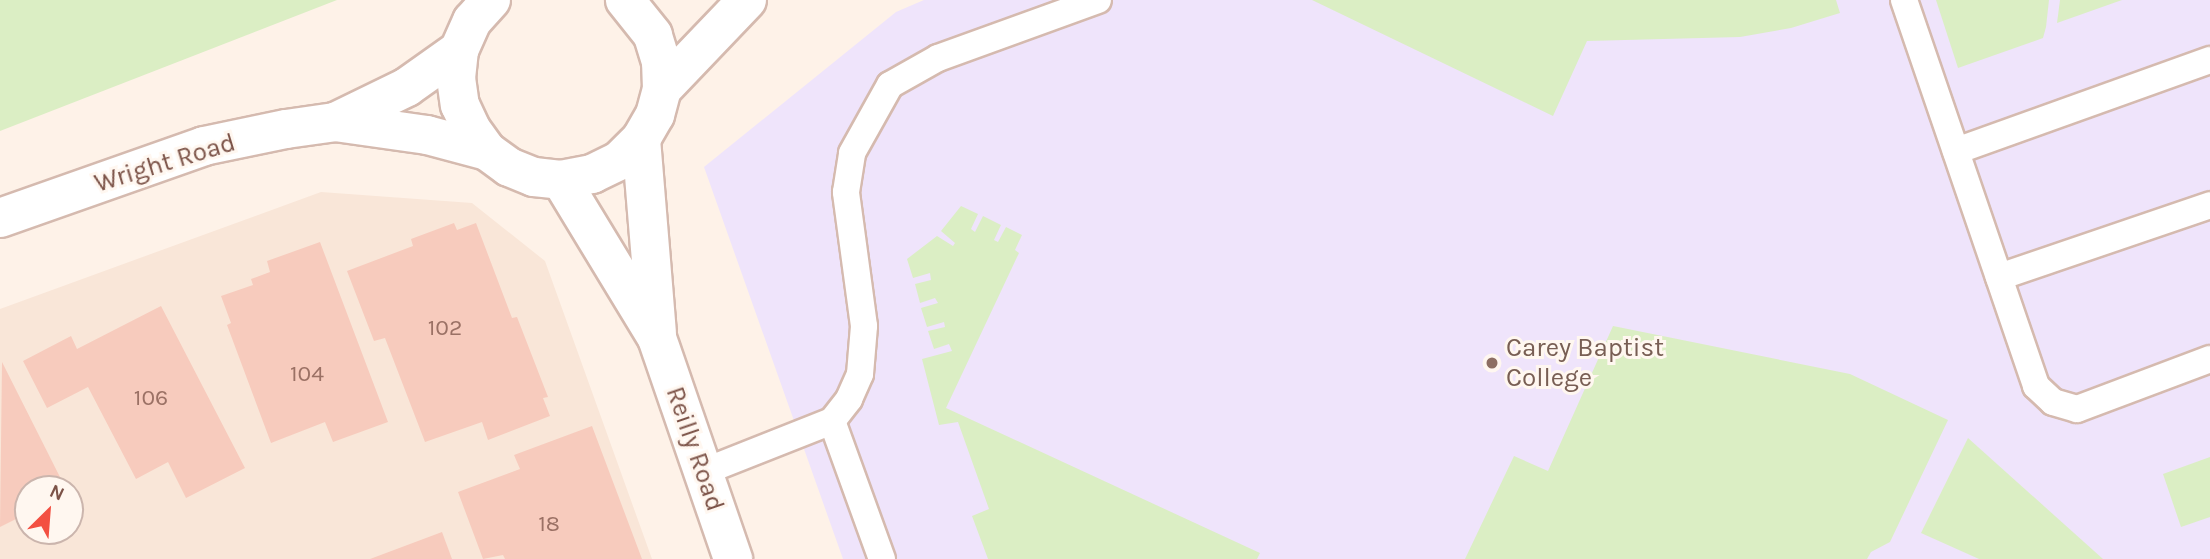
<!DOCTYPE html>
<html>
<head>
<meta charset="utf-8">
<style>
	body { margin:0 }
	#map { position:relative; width:2210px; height:559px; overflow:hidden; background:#fef2e8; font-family:Karla,sans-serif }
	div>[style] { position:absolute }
	.residential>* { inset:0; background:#f9e6d8 }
	.education>* { inset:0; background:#efe4fb }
	.green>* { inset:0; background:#dbeec4 }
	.building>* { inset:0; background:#f7cbbd }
	.roads { filter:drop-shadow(2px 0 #d5baaf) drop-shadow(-2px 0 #d5baaf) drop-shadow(0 2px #d5baaf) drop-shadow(0 -2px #d5baaf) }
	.lane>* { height:26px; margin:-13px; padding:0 13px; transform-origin:13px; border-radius:13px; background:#fff }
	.secondary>* { height:38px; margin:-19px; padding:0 19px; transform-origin:19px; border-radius:19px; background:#fff }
	.dots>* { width:19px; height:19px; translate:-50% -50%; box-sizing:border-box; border:4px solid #fff7f0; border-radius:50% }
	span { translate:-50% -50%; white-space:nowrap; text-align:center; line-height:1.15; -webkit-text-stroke:6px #fff7f0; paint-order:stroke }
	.number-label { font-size:23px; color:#9b7165 }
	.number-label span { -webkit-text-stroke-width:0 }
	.street-label { font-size:26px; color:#7c5348 }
	.education-label { font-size:26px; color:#785e54 }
	.left { translate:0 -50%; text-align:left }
	.north { position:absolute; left:14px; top:475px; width:70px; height:70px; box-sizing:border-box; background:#fff7f0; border:2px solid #cbb5ad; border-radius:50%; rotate:25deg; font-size:19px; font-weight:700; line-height:28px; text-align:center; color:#7c5348 }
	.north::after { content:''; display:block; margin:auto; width:24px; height:32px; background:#f35042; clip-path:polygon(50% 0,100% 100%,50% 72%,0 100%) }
</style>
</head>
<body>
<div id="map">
	<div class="residential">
		<div style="clip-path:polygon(evenodd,321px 192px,472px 203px,545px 261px,652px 559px,0 559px,0 309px,321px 192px,28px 489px,70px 489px,70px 531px,28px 531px,28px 489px)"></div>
	</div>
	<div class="education">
		<div style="clip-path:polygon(924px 0,2210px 0,2210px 559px,843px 559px,704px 167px,896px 12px)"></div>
	</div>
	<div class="green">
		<div style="clip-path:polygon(0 0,337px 0,0 131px)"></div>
		<div style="clip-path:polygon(1312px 0,1836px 0,1840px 13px,1791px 28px,1740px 37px,1587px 41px,1553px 116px)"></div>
		<div style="clip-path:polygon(1936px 0,2049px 0,2046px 27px,2043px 38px,1958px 68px)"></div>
		<div style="clip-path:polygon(2060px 0,2122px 0,2057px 23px)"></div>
		<div style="clip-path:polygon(961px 206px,978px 214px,971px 229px,975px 232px,983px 216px,1001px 225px,994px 240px,998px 242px,1006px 227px,1022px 235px,1015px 250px,1019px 253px,946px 408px,1260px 553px,1257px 559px,988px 559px,972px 516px,989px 509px,958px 422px,939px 425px,922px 359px,952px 351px,949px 344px,934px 349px,928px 331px,945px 327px,944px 322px,927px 327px,921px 308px,938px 303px,935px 298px,920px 303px,915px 284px,931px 280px,930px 273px,913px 278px,907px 259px,937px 236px,953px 246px,955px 243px,941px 231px)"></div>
		<div style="clip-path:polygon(1613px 326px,1850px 374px,1948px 420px,1890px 542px,1871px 552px,1867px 559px,1465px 559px,1514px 456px,1548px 471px)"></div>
		<div style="clip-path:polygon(1968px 438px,2103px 559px,1979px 559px,1921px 533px)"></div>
		<div style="clip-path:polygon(2210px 457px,2210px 517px,2181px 527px,2163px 474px)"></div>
	</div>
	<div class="building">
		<div style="clip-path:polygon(454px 223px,457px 230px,476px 223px,512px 318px,517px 317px,548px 397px,543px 398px,550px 416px,488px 440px,482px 422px,425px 442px,385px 338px,374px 341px,347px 271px,413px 246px,411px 239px)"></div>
		<div style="clip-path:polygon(320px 242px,388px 422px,333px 442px,325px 422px,271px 443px,227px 325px,231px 323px,221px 296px,253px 285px,251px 279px,270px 272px,267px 261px)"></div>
		<div style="clip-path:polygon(161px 306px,245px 468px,186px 498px,168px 462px,136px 479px,88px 387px,47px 408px,23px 361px,71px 336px,77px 349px)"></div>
		<div style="clip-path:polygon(2px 362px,66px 489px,28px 489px,28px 513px,0 527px)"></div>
		<div style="clip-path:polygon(592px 426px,642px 559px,505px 559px,503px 555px,483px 559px,458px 492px,520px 469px,514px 455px)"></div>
		<div style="clip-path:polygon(442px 532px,452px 559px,370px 559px)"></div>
	</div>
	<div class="roads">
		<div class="lane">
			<div style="left:1904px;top:0;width:408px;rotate:71.1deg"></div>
			<div style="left:2036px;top:386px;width:23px;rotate:43deg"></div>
			<div style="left:2053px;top:402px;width:25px;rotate:16deg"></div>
			<div style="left:2077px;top:409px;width:142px;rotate:-20.6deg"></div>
			<div style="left:1956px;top:151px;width:270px;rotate:-19.7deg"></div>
			<div style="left:1999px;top:277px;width:223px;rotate:-18.8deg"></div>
			<div style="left:832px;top:421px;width:28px;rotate:-52deg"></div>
			<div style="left:849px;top:399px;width:27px;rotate:-66deg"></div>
			<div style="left:860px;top:374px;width:48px;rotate:-85.2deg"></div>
			<div style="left:864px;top:326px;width:135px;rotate:-97.7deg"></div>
			<div style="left:846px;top:192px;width:39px;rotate:-81deg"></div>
			<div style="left:852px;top:153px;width:78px;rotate:-60.8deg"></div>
			<div style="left:890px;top:85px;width:55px;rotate:-29.4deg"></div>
			<div style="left:938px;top:58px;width:170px;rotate:-19.9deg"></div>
			<div style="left:703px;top:472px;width:139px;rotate:-21.6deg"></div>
			<div style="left:832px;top:421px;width:147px;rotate:70.1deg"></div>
		</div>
		<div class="secondary">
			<div style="left:491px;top:0;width:28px;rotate:132deg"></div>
			<div style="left:472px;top:21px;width:32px;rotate:114deg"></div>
			<div style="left:459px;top:50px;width:28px;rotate:96deg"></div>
			<div style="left:456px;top:78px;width:27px;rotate:82deg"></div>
			<div style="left:460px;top:105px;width:26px;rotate:65deg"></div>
			<div style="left:471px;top:129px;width:27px;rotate:54deg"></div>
			<div style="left:487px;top:151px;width:27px;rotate:36deg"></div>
			<div style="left:509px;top:167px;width:27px;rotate:22deg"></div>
			<div style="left:534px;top:177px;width:27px;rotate:6deg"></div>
			<div style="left:561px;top:180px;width:32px;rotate:-11deg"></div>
			<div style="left:592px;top:174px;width:30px;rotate:-26deg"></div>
			<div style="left:619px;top:161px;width:31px;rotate:-45deg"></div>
			<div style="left:641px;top:139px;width:28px;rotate:-60deg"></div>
			<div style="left:655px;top:115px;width:27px;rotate:-75deg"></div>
			<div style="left:662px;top:89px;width:27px;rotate:-92deg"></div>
			<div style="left:661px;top:62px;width:28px;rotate:-107deg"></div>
			<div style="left:653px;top:35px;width:45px;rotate:-128.7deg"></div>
			<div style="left:662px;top:89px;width:123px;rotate:-46.3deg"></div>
			<div style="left:335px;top:122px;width:80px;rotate:-25.9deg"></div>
			<div style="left:407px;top:87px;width:64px;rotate:-35.4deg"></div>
			<div style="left:641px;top:139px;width:194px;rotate:85.3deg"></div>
			<div style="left:561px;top:180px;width:185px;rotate:58.7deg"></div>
			<div style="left:657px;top:338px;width:234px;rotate:71deg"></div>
			<div style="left:0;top:218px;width:216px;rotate:-19.4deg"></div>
			<div style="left:204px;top:146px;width:84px;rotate:-11.7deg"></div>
			<div style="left:286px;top:129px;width:49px;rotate:-8.1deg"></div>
			<div style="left:335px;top:122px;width:93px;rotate:8deg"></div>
			<div style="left:427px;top:135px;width:62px;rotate:14.9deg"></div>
		</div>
	</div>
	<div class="dots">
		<div style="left:1492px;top:363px;background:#8d6e63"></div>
	</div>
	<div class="number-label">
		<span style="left:445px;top:328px">102</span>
		<span style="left:307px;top:374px">104</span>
		<span style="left:151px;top:398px">106</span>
		<span style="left:549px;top:524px">18</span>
	</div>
	<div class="street-label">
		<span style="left:165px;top:163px;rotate:-17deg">Wright Road</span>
		<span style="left:695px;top:449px;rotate:71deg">Reilly Road</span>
	</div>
	<div class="education-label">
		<span class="left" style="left:1506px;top:363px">Carey Baptist<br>College</span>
	</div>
	<div class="north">N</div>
</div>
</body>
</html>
